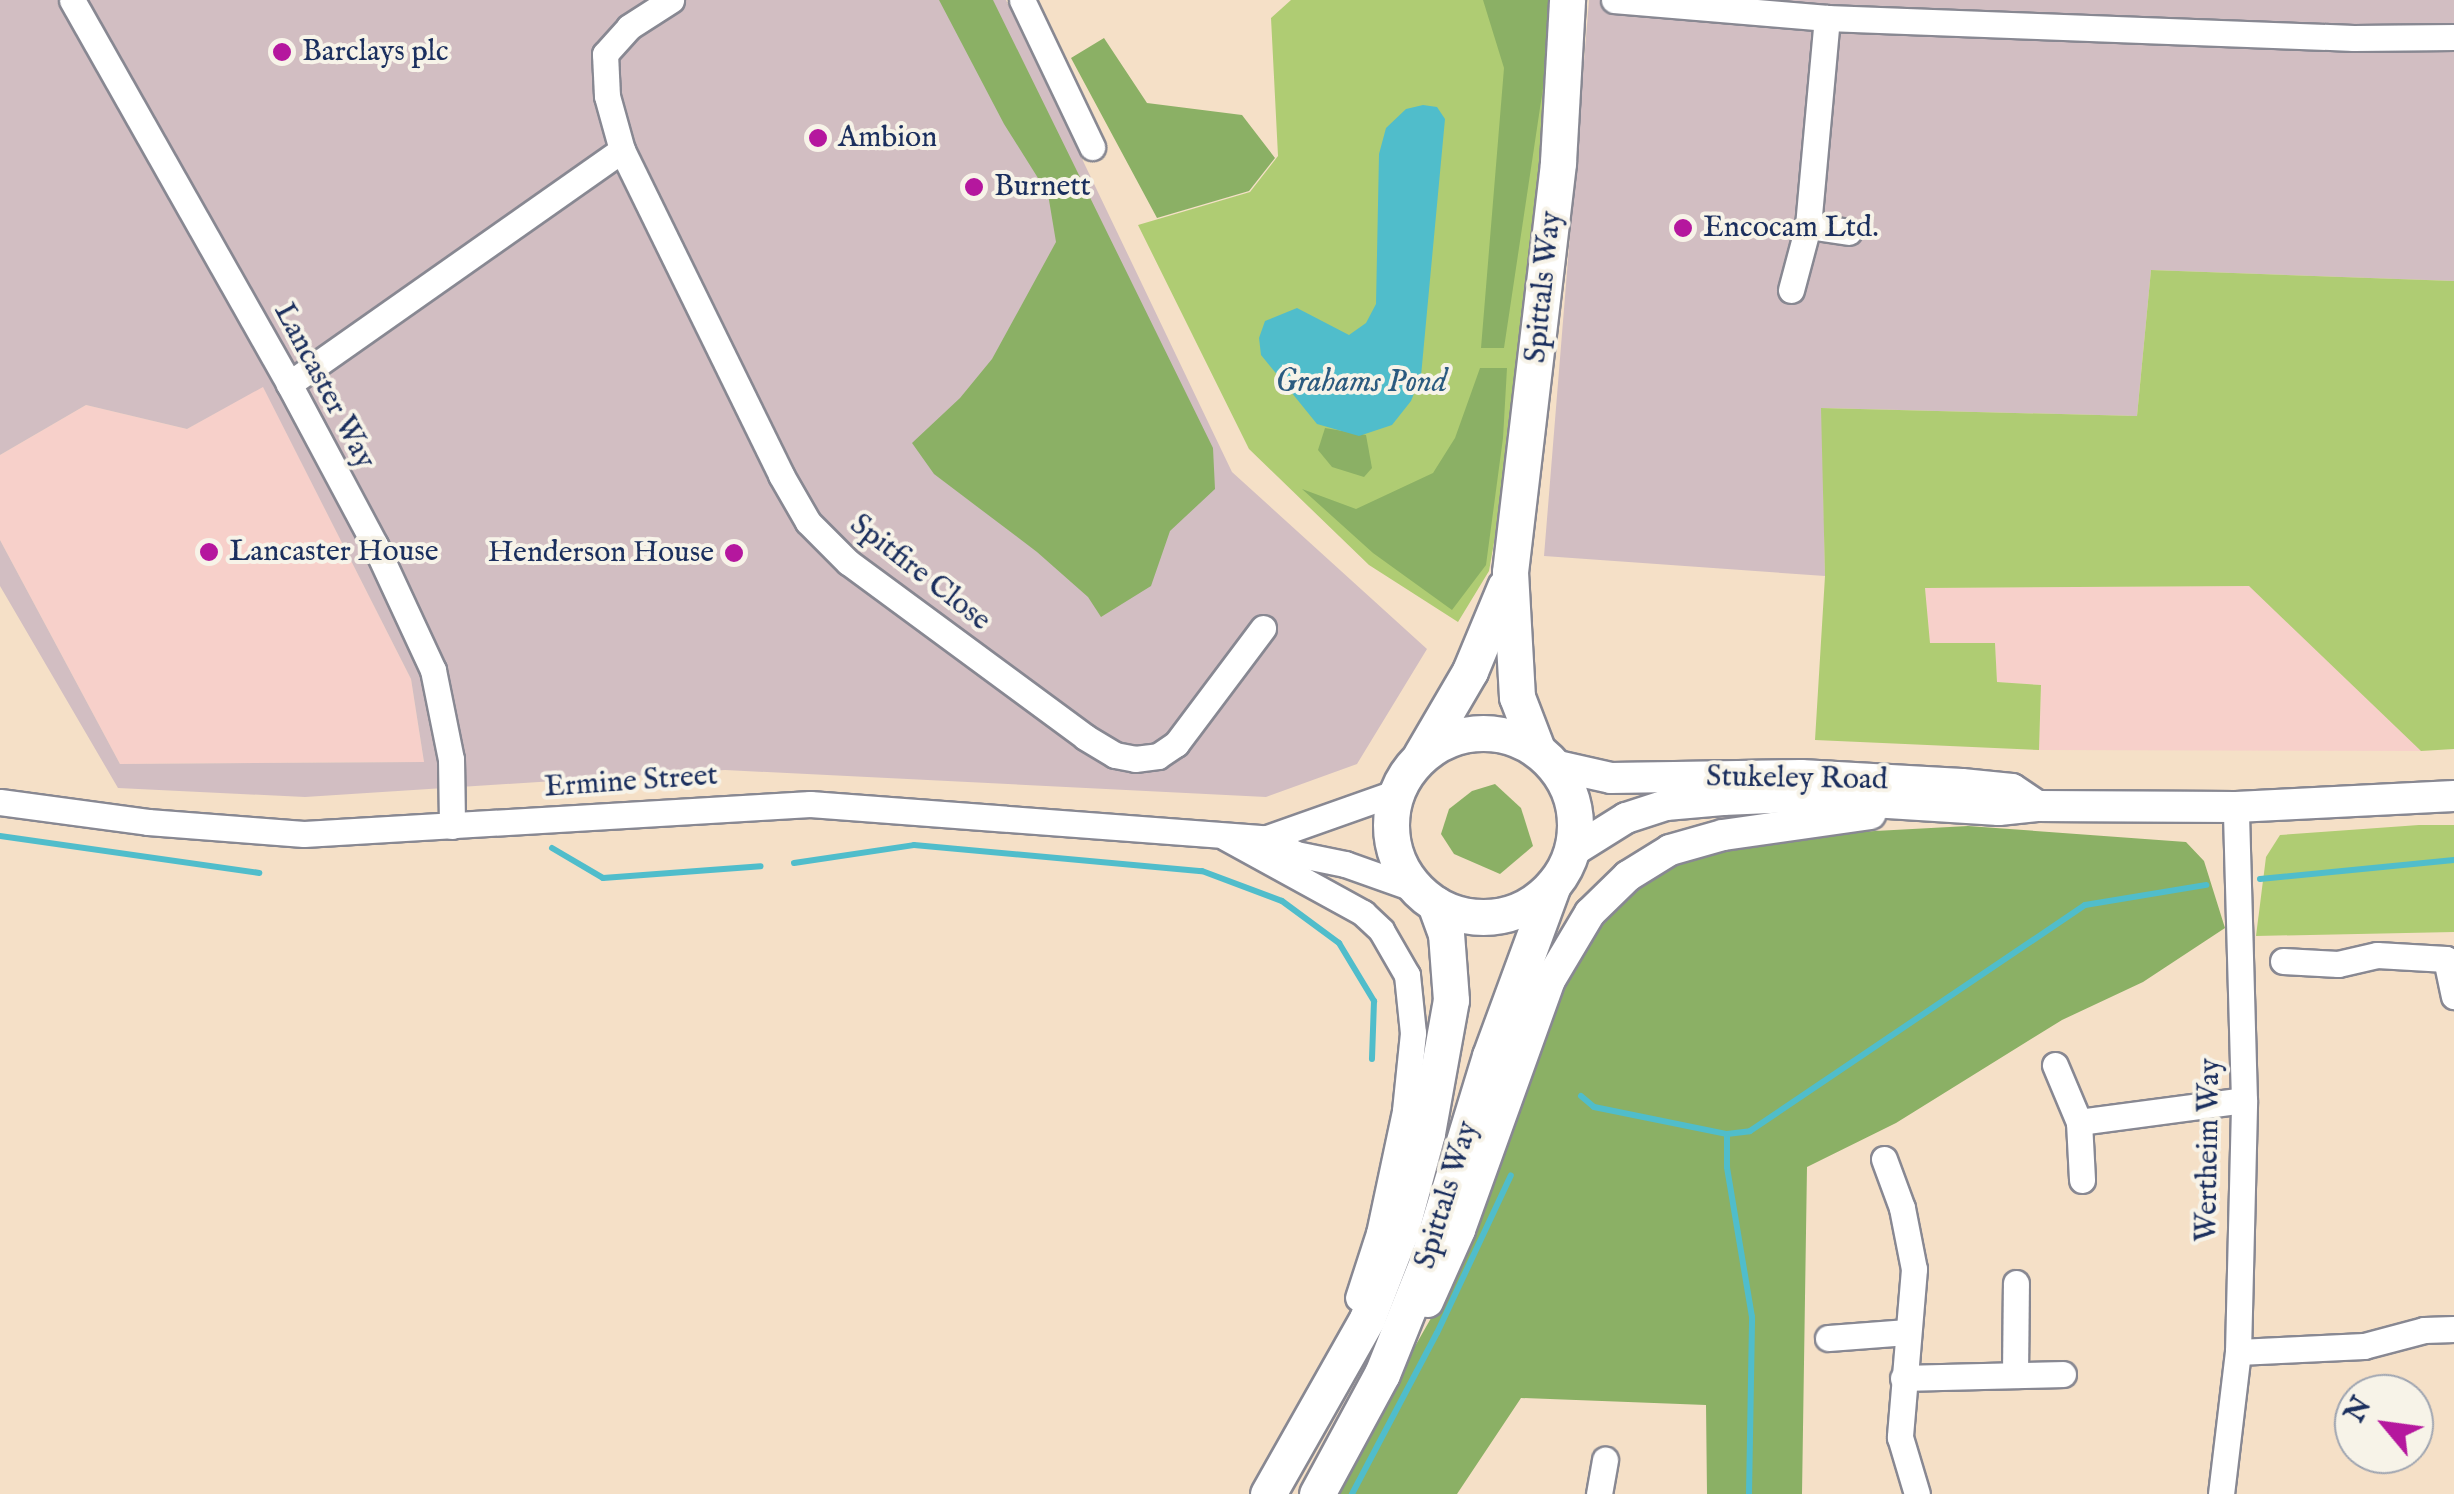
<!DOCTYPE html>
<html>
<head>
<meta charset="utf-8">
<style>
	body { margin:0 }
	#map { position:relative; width:2454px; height:1494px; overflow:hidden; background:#f5e0c7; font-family:"IM FELL English",serif }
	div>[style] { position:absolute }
	.built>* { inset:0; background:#f7d0ca }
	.industrial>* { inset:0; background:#d2bec2 }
	.green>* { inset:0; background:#afcc73 }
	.forest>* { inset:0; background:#8bb065 }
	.water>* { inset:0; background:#50bdcb }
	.stream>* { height:6px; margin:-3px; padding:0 3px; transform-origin:3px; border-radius:3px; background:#50bdcb }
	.roads { filter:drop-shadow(2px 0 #888892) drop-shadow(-2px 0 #888892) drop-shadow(0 2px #888892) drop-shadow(0 -2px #888892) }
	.minor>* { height:25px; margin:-12.5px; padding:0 12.5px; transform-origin:12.5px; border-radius:12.5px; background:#fff }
	.major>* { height:30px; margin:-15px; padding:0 15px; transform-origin:15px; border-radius:15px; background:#fff }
	.highway>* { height:35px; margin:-17.5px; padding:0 17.5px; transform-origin:17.5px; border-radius:17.5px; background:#fff }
	.highway>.ring { margin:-17.5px; padding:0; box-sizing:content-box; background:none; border:35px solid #fff; border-radius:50% }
	.dots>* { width:28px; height:28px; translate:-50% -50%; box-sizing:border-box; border:5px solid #f7f3e8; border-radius:50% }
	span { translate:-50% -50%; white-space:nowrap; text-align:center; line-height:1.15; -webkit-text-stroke:8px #f7f3e8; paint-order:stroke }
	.poi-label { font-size:30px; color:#1b2f5e }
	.left { translate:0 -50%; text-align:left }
	.right { translate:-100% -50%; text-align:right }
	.street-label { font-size:30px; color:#1b2f5e }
	.water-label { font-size:32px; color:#2b5a7f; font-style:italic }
	.north { position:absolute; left:2334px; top:1374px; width:100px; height:100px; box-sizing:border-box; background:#f7f3e8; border:2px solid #9fa5b1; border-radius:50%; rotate:299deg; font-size:28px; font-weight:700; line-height:40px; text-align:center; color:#1b2f5e }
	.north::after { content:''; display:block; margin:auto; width:35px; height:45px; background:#b5179e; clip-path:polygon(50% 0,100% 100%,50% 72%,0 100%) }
</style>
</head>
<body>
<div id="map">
	<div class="built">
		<div style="clip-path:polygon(263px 386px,411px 679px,424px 762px,120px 764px,0 540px,0 455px,86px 405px,187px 429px)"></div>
		<div style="clip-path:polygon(2250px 586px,2421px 751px,2039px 750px,2041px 685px,1997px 682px,1995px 643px,1930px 643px,1925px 588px)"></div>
	</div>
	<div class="industrial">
		<div style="clip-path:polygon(0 0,1006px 0,1232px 472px,1427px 649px,1357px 764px,1266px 797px,725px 770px,305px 797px,118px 788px,0 586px,0 540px,120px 764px,424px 762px,411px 679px,263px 387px,187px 429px,86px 405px,0 455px)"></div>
		<div style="clip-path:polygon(1589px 0,2454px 0,2454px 281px,2151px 270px,2137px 416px,1822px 408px,1825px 576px,1544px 556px)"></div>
	</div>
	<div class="green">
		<div style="clip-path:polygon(1291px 0,1551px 0,1552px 161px,1518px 408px,1489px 571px,1458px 622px,1369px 565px,1249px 449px,1138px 225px,1250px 192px,1278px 156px,1271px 18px)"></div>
		<div style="clip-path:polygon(2151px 270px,2454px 281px,2454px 749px,2421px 751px,2249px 586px,1925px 588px,1930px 643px,1995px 643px,1997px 682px,2041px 685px,2039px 750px,1815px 740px,1825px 576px,1821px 408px,2137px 416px)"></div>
		<div style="clip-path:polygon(2419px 825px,2454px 825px,2454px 932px,2256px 936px,2266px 857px,2280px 835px)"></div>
	</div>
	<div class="forest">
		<div style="clip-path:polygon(939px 0,993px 0,1213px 448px,1215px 489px,1170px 531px,1151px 586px,1101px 617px,1088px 597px,1037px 552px,934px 474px,912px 443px,960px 398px,992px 359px,1056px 242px,1048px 194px,1004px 124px)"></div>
		<div style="clip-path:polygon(1483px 0,1554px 0,1555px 8px,1504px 348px,1481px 348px,1504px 68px)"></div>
		<div style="clip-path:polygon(1104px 38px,1147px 103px,1242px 115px,1275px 158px,1249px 191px,1157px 218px,1071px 58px)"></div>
		<div style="clip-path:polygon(1480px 368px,1507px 368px,1503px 438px,1486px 565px,1452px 610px,1373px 553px,1302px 489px,1356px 509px,1433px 473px,1455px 438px)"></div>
		<div style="clip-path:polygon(1325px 428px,1366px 435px,1372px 468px,1364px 477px,1332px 467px,1318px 450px)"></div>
		<div style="clip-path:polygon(1495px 784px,1521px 808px,1533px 846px,1500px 874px,1454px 854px,1441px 834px,1449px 809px,1472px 791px)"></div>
		<div style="clip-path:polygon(1968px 826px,2186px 842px,2204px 861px,2225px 928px,2143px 982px,2062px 1020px,1896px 1123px,1807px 1167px,1802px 1494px,1707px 1494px,1706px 1405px,1521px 1398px,1457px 1494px,1331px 1494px,1447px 1290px,1576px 960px,1614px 911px,1665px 866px,1765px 837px)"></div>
	</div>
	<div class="water">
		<div style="clip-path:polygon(1423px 105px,1437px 107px,1445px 119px,1421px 376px,1411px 401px,1392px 425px,1359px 436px,1317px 424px,1261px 355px,1259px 338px,1265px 321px,1297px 308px,1349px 335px,1366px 323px,1376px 304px,1379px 154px,1386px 128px,1406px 109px)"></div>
	</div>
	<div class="stream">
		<div style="left:0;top:836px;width:262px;rotate:8.1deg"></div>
		<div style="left:552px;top:848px;width:59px;rotate:30.5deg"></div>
		<div style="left:603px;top:878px;width:158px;rotate:-4.3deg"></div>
		<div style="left:794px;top:863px;width:121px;rotate:-8.5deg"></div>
		<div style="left:914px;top:845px;width:289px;rotate:5.2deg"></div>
		<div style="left:1202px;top:871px;width:85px;rotate:20.6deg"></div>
		<div style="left:1282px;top:901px;width:71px;rotate:36.4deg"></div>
		<div style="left:1339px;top:943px;width:68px;rotate:58.9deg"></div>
		<div style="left:1374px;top:1001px;width:58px;rotate:92deg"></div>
		<div style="left:2260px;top:879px;width:195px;rotate:-5.6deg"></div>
		<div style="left:1581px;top:1096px;width:17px;rotate:40deg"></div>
		<div style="left:1594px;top:1107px;width:136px;rotate:11.5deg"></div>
		<div style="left:1352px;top:1494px;width:182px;rotate:-62.2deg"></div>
		<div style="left:1437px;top:1333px;width:174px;rotate:-64.9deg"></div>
		<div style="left:1749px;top:1494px;width:177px;rotate:-89deg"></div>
		<div style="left:1752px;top:1317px;width:152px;rotate:-99.5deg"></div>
		<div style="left:1727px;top:1167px;width:33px;rotate:-90deg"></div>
		<div style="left:1727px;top:1134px;width:23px;rotate:-7deg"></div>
		<div style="left:1750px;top:1131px;width:404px;rotate:-34deg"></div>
		<div style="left:2085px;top:905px;width:123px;rotate:-9.4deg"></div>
	</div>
	<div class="roads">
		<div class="minor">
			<div style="left:72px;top:0;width:441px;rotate:60.5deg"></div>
			<div style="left:289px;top:384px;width:183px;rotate:61.9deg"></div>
			<div style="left:375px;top:545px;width:138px;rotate:65.1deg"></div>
			<div style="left:433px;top:670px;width:91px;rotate:78.6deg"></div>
			<div style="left:451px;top:759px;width:67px;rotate:89.1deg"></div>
			<div style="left:1022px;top:0;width:163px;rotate:64.5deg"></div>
			<div style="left:1614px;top:0;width:214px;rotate:4.8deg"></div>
			<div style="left:1827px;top:18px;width:527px;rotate:2.17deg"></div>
			<div style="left:2354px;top:38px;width:100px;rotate:-0.6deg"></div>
			<div style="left:622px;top:150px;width:362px;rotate:63.9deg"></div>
			<div style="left:781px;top:475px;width:54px;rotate:60.1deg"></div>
			<div style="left:808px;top:522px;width:57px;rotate:45deg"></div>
			<div style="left:848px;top:562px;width:295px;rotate:36.4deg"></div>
			<div style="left:1085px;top:737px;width:35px;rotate:31deg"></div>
			<div style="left:1115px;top:755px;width:20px;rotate:11deg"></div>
			<div style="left:1135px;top:759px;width:23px;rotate:-7deg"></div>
			<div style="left:1158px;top:756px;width:22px;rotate:-34deg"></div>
			<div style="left:1176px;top:744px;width:145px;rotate:-53.1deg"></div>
			<div style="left:1808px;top:226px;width:41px;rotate:8.3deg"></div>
			<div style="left:1791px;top:290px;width:66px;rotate:-75.1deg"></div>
			<div style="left:1808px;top:226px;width:209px;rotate:-84.8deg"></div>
			<div style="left:289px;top:384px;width:407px;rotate:-35.1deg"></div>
			<div style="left:622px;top:150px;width:56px;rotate:-105.5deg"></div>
			<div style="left:607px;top:96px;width:42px;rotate:-92.7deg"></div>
			<div style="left:605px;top:54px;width:36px;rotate:-48deg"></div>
			<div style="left:629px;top:27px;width:50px;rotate:-32.7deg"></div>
			<div style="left:0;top:802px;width:149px;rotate:7.7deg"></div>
			<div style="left:148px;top:822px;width:156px;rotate:4.4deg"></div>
			<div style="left:304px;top:834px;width:507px;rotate:-3.39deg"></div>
			<div style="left:810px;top:804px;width:458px;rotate:4.3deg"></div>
			<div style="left:1267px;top:838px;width:33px;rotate:29deg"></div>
			<div style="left:1296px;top:854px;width:50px;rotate:11.5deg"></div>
			<div style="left:1345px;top:864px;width:77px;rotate:19.6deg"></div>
			<div style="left:1225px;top:837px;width:158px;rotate:28.8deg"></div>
			<div style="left:1363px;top:913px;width:25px;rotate:43deg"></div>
			<div style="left:1381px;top:930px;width:52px;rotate:60deg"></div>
			<div style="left:1407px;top:975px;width:58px;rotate:84.1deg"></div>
			<div style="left:1413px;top:1033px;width:78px;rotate:95.9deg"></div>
			<div style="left:1405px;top:1111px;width:125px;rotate:102deg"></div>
			<div style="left:1379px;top:1233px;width:68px;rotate:107.9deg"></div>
			<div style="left:1267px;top:838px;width:138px;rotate:-19.5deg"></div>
			<div style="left:2283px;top:961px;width:55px;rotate:3.1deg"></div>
			<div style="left:2338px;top:964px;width:40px;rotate:-13deg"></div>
			<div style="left:2377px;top:955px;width:69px;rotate:3.3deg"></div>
			<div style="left:2446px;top:959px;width:38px;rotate:78deg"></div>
			<div style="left:2055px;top:1065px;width:62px;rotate:67.2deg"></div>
			<div style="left:2079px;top:1122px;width:166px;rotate:-7.6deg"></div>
			<div style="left:2079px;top:1122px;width:58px;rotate:87deg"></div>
			<div style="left:1884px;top:1159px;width:52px;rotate:69.8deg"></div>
			<div style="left:1902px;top:1208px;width:62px;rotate:78.9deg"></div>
			<div style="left:1914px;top:1269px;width:169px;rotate:94.8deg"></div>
			<div style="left:1900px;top:1437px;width:59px;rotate:73.4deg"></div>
			<div style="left:1828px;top:1338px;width:80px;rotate:-4.3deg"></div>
			<div style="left:2238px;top:1352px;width:126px;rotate:-2.7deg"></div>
			<div style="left:2364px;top:1346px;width:62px;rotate:-14.9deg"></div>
			<div style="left:2424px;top:1330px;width:30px;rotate:-2deg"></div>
			<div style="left:2015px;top:1375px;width:92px;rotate:-89.4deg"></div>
			<div style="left:1903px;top:1378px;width:160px;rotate:-1.4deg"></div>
			<div style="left:1599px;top:1494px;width:35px;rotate:-80deg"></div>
			<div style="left:2221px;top:1494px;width:143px;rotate:-83.2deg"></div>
			<div style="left:2238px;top:1352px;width:252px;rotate:-88.6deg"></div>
			<div style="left:2244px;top:1100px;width:293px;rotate:-91.6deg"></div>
		</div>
		<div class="major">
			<div style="left:1553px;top:765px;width:59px;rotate:12.6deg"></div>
			<div style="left:1611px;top:778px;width:190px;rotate:-0.9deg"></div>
			<div style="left:1801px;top:775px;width:161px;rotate:3.2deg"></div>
			<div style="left:1962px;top:784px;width:50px;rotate:5.7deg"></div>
			<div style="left:2012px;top:789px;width:30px;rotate:34deg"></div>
			<div style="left:1570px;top:853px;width:66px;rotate:-32deg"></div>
			<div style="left:1626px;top:818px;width:42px;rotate:-18deg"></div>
			<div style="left:1666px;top:805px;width:57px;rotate:-5deg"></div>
			<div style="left:1723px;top:800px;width:70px;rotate:-2.5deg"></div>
			<div style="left:1793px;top:797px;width:206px;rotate:3.6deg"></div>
			<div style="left:1999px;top:810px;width:38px;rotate:-6deg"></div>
			<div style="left:2037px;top:806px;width:199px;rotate:0.3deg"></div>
			<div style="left:2236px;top:807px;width:218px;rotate:-2.9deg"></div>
			<div style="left:1428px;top:1302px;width:79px;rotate:-66deg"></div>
			<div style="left:1460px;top:1230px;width:266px;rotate:-70.2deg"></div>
			<div style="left:1550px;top:980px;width:78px;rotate:-59.2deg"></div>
			<div style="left:1590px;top:913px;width:53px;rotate:-44.2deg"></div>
			<div style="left:1628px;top:876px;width:49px;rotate:-31.8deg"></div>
			<div style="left:1670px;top:850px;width:55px;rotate:-15.8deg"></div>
			<div style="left:1723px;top:835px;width:149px;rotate:-8.1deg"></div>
		</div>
		<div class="highway">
			<div class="ring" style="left:1391px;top:733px;width:149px;height:149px"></div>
			<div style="left:1537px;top:749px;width:56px;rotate:-111deg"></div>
			<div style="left:1517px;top:697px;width:125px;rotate:-93.2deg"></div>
			<div style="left:1510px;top:572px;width:413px;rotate:-83.3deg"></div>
			<div style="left:1558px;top:162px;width:162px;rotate:-86.8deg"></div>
			<div style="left:1421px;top:755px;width:97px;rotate:-59.7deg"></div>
			<div style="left:1470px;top:671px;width:91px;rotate:-67.4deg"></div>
			<div style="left:1268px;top:1494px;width:201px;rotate:-60.5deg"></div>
			<div style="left:1367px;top:1319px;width:92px;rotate:-69deg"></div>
			<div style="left:1400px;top:1233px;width:104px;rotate:-74.9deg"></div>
			<div style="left:1427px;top:1133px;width:135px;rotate:-79.8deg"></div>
			<div style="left:1451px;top:1000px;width:66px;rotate:-94.3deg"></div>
			<div style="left:1446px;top:934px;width:32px;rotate:-110deg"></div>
			<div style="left:1317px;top:1494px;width:136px;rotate:-61.6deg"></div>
			<div style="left:1382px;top:1374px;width:121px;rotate:-68.1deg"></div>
			<div style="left:1427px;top:1262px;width:215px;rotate:-73deg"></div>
			<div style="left:1490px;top:1056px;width:182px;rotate:-69.8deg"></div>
		</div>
	</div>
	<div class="dots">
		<div style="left:282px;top:52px;background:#b5179e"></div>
		<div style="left:818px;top:138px;background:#b5179e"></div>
		<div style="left:974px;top:187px;background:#b5179e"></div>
		<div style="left:1683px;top:228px;background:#b5179e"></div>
		<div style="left:209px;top:552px;background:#b5179e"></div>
		<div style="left:734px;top:553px;background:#b5179e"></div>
	</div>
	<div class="poi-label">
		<span class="left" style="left:302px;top:52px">Barclays plc</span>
		<span class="left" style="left:838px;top:138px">Ambion</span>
		<span class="left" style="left:994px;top:187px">Burnett</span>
		<span class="left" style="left:1703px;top:228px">Encocam Ltd.</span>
		<span class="left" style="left:229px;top:552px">Lancaster House</span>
		<span class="right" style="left:714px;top:553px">Henderson House</span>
	</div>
	<div class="street-label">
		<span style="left:1544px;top:287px;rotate:-84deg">Spittals Way</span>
		<span style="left:324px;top:386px;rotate:62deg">Lancaster Way</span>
		<span style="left:920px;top:573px;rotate:38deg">Spitfire Close</span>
		<span style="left:1797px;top:779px;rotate:1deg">Stukeley Road</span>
		<span style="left:631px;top:782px;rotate:-4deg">Ermine Street</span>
		<span style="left:2209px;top:1150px;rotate:-89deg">Wertheim Way</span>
		<span style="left:1447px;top:1195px;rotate:-73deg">Spittals Way</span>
	</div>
	<div class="water-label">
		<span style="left:1361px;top:383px">Grahams Pond</span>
	</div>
	<div class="north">N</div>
</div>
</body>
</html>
